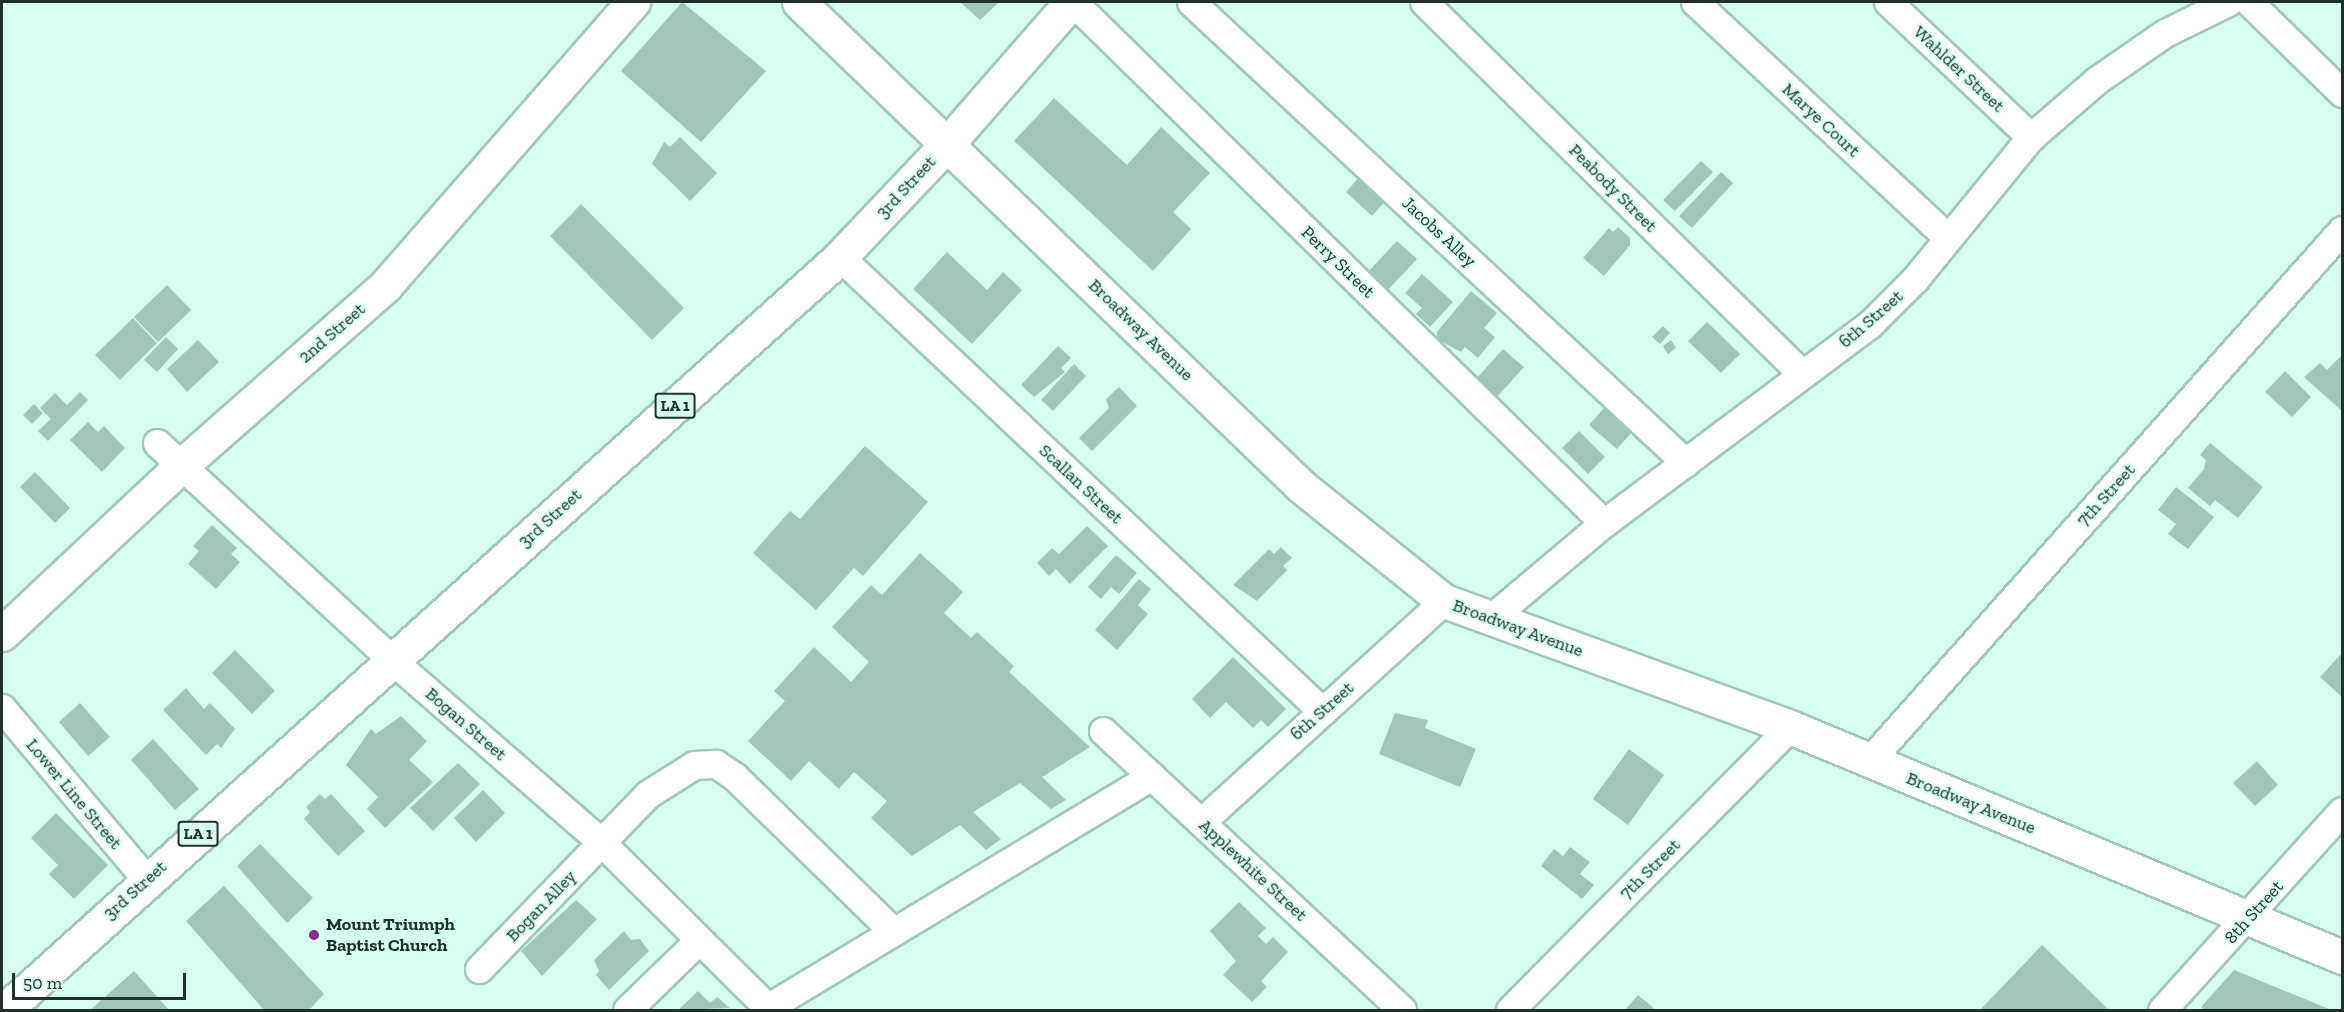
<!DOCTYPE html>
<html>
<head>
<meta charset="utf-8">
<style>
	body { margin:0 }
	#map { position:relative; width:2344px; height:1012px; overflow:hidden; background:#d7ffef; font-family:"Zilla Slab",serif }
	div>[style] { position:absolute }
	.building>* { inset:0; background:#9fc6b7 }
	.roads { filter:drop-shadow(2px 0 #a0c7b8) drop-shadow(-2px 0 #a0c7b8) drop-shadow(0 2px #a0c7b8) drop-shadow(0 -2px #a0c7b8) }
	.minor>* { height:27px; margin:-13.5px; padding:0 13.5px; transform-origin:13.5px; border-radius:13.5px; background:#fff }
	.major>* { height:33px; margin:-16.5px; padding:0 16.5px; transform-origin:16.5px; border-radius:16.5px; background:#fff }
	.dots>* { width:16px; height:16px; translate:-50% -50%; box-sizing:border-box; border:3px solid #d7ffef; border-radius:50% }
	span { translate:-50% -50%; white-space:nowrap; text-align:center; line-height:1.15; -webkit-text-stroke:4.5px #d7ffef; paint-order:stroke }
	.shield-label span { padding:2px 4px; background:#d7ffef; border:2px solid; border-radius:4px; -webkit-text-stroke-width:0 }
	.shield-label { font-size:16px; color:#20302a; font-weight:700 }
	.street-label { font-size:18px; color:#20302a }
	.poi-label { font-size:18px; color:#20302a; font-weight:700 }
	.left { translate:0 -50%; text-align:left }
	.frame { position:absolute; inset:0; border:3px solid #20302a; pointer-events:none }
	.scale { position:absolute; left:12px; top:973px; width:174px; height:27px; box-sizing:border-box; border:3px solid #20302a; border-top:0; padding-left:8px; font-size:18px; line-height:21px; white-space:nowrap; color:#20302a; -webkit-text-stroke:4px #d7ffef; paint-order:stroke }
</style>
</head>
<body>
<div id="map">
	<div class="building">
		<div style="clip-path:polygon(682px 2px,766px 71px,701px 142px,621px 71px)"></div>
		<div style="clip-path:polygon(960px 2px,999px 2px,980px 20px)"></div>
		<div style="clip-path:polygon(1054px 98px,1127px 165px,1161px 127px,1210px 173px,1173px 212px,1191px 229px,1153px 271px,1014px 141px)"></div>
		<div style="clip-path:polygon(680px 137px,717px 173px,690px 201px,652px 164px,664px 142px,670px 147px)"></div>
		<div style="clip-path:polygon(1701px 161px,1713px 172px,1675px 211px,1663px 200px)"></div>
		<div style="clip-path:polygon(1721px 172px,1733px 183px,1692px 228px,1679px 216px)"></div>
		<div style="clip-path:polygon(1361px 175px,1387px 199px,1372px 216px,1346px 192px)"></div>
		<div style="clip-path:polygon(581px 204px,684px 308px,652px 340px,550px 236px)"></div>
		<div style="clip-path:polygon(1618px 227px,1630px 238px,1630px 245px,1604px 276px,1583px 258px,1609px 228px,1613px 232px)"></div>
		<div style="clip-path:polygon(1397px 241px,1417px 259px,1388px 290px,1384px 286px,1379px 291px,1366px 274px)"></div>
		<div style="clip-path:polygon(947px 252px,987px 290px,1003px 272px,1022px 290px,972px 344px,913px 289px)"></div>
		<div style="clip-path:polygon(1422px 274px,1453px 302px,1430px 327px,1416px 314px,1422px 308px,1405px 293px)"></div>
		<div style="clip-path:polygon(167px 285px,191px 310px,158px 342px,134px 317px)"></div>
		<div style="clip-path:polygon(1471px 291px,1497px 313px,1484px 328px,1495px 337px,1478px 358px,1465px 347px,1461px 352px,1437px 339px,1437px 332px)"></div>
		<div style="clip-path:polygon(133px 318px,157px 343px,120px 380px,95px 355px)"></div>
		<div style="clip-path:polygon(1707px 322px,1740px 354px,1721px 373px,1688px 341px)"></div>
		<div style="clip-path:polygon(1663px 326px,1670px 333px,1660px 344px,1652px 337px)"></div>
		<div style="clip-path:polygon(166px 337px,178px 349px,157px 372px,144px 360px)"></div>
		<div style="clip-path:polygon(198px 340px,219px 362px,187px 392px,167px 369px)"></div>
		<div style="clip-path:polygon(1671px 340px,1676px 348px,1668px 354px,1663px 346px)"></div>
		<div style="clip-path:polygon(1058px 346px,1071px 358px,1061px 368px,1065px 372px,1034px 397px,1021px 385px)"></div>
		<div style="clip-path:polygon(1503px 349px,1524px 367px,1497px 397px,1477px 378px)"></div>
		<div style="clip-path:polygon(2342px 355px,2342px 411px,2304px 377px,2320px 363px,2327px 370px)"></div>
		<div style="clip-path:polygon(1074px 364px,1086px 376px,1053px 411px,1041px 400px)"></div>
		<div style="clip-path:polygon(2285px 371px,2311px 397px,2292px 417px,2265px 392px)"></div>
		<div style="clip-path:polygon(1119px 387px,1137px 406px,1092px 451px,1079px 438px,1109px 408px,1106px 399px)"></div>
		<div style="clip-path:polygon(80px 392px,88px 400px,48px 441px,38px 431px,51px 419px,40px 408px,55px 393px,67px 405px)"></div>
		<div style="clip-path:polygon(34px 404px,43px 413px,32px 424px,23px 415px)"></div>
		<div style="clip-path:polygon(1605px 407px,1632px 432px,1617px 449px,1589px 425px)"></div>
		<div style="clip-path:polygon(88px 422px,98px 432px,104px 426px,125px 448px,102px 472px,70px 440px)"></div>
		<div style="clip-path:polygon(1579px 431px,1605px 457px,1588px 474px,1562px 448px)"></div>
		<div style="clip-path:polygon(2210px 443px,2263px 487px,2238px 518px,2215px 500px,2210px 506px,2188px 488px,2204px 469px,2206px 460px,2200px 455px)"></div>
		<div style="clip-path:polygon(865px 446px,928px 502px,863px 576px,854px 568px,816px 610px,753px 553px,790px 511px,800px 519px)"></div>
		<div style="clip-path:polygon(35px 472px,70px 508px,55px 523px,20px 487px)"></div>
		<div style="clip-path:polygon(2176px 487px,2214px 517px,2188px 549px,2168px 534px,2176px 524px,2158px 510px)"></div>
		<div style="clip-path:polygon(212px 525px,237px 548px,231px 554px,240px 562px,216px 589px,188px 564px,199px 551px,193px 546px)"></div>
		<div style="clip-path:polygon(1087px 526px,1108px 546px,1070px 584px,1056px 569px,1049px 576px,1037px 563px,1052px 548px,1059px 554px)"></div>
		<div style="clip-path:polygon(1281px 547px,1292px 558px,1283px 566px,1287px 570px,1257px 601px,1233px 585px,1269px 549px,1274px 554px)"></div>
		<div style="clip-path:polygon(920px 553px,963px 592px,944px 613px,971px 638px,977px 632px,1014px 666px,1009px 672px,1090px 747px,1042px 777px,1066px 800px,1051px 809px,1020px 783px,973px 812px,1001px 839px,986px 850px,960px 825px,912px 856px,871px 818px,887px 801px,854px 772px,839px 789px,809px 761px,791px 781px,748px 741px,785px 701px,774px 691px,814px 647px,851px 682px,869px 662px,832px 627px,871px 585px,882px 595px)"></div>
		<div style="clip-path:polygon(1116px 555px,1137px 573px,1119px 594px,1111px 587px,1101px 599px,1088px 587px)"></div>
		<div style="clip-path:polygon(1139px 579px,1151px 589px,1138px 605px,1148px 614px,1117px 650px,1095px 630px)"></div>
		<div style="clip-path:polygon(235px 650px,275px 691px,252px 714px,212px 673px)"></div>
		<div style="clip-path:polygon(2342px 653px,2342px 697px,2320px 677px)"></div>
		<div style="clip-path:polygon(1233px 657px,1286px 709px,1268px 727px,1261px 720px,1253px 728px,1226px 702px,1210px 718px,1192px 699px)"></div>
		<div style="clip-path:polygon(186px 688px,204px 709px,210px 703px,235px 729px,221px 748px,217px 744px,206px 755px,163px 710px)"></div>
		<div style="clip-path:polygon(80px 703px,110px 737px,88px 756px,59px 722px)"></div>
		<div style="clip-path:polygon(1395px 713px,1428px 720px,1425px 728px,1476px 749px,1460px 787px,1379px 754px)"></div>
		<div style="clip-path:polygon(401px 716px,427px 741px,409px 760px,433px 782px,385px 828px,367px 809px,378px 797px,346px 765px,371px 729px,376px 734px)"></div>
		<div style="clip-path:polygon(153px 739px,199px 789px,175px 810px,131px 760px)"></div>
		<div style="clip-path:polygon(1629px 749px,1664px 775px,1628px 825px,1593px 799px)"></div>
		<div style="clip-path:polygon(2257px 761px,2278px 785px,2255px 806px,2233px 783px)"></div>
		<div style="clip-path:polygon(458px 763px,480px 784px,433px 831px,410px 808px)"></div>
		<div style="clip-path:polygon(483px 790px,505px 813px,476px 842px,454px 818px)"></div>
		<div style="clip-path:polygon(320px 794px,325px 799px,331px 794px,365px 831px,338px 856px,304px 819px,310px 812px,306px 807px)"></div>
		<div style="clip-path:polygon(56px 813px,108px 865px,74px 899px,49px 874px,58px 865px,31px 838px)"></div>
		<div style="clip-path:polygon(260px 844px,313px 898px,287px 923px,237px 866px)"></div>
		<div style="clip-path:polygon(1570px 847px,1590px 862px,1580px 874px,1594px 885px,1582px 899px,1541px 866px,1554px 849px,1563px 856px)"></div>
		<div style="clip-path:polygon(224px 886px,324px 994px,309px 1010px,264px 1010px,186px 921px)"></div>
		<div style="clip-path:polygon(576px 900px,597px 919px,542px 976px,521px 951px)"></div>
		<div style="clip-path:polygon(1239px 902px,1266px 928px,1258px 936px,1266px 944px,1273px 937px,1288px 952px,1261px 981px,1267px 987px,1252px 1002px,1223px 975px,1236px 961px,1210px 931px)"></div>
		<div style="clip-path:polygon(624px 931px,631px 940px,640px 939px,649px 951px,609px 990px,596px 975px,599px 971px,594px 960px)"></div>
		<div style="clip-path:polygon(2042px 945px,2108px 1009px,2107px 1010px,1980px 1010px)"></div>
		<div style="clip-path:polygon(2234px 970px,2329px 1009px,2204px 1010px,2201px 1007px)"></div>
		<div style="clip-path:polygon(134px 971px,169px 1010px,90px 1010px)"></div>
		<div style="clip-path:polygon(698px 991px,710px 1003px,717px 997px,730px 1008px,678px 1010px)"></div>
		<div style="clip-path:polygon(1638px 995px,1656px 1010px,1625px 1010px)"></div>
	</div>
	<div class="roads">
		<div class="minor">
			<div style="left:1073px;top:2px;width:744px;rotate:44.46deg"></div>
			<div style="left:1191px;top:2px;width:676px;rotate:42.96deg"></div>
			<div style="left:1424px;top:2px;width:530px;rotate:44.54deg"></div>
			<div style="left:1695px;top:2px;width:346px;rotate:43deg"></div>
			<div style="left:1888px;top:2px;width:197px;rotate:43.4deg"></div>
			<div style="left:2249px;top:2px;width:130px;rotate:44.4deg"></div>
			<div style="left:840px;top:257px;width:662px;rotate:43.29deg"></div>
			<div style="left:157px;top:443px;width:321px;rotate:42.7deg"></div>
			<div style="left:393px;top:661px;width:277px;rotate:41deg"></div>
			<div style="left:602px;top:843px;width:237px;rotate:44.8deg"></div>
			<div style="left:1491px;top:618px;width:148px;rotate:-40.1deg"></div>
			<div style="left:1604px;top:523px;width:331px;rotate:-36.8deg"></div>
			<div style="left:1869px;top:325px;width:65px;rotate:-45deg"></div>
			<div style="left:1915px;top:279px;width:183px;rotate:-50.8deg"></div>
			<div style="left:2031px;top:137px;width:87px;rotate:-40.8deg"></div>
			<div style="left:2097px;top:80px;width:83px;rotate:-34.7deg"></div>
			<div style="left:2165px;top:33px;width:70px;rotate:-26.2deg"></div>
			<div style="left:2px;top:708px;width:224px;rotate:49.9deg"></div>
			<div style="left:1103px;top:731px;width:409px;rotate:43deg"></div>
			<div style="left:1869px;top:761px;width:711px;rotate:-48.31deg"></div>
			<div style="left:1201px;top:822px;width:328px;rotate:-42.3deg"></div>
			<div style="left:479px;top:969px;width:243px;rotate:-46deg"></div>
			<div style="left:648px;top:794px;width:54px;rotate:-32.2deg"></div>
			<div style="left:694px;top:765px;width:22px;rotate:-3deg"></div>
			<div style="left:716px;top:764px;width:22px;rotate:34deg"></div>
			<div style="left:734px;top:776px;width:223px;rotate:44.3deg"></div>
			<div style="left:767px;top:1008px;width:449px;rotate:-31.1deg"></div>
			<div style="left:627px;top:1010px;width:98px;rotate:-44.2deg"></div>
			<div style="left:1510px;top:1010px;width:398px;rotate:-45.3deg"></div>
			<div style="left:2162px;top:1010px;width:268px;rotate:-47.9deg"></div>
		</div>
		<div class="major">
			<div style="left:799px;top:2px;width:699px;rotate:43.96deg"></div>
			<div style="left:1302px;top:487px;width:182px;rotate:38.8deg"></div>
			<div style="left:1444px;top:601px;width:368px;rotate:20deg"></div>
			<div style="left:1790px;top:727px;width:598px;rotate:22.62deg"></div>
			<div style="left:2px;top:634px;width:245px;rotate:-43.2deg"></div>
			<div style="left:181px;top:466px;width:273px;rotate:-41.4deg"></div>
			<div style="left:386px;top:285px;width:376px;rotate:-48.9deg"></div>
			<div style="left:5px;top:1010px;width:1124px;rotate:-42.04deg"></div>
			<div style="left:840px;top:257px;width:158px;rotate:-46.5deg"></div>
			<div style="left:949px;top:142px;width:186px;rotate:-48.9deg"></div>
		</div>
	</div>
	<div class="dots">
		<div style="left:314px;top:935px;background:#852c98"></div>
	</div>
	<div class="shield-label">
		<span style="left:675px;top:406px">LA 1</span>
		<span style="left:198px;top:834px">LA 1</span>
	</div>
	<div class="street-label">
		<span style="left:1959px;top:69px;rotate:43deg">Wahlder Street</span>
		<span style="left:1821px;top:120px;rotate:43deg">Marye Court</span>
		<span style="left:906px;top:187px;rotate:-47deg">3rd Street</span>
		<span style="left:1613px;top:188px;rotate:45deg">Peabody Street</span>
		<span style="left:1439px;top:232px;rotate:43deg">Jacobs Alley</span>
		<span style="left:1338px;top:262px;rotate:44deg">Perry Street</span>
		<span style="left:1871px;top:319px;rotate:-41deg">6th Street</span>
		<span style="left:1141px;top:330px;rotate:44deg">Broadway Avenue</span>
		<span style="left:332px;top:333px;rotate:-41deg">2nd Street</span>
		<span style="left:1081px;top:484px;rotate:43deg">Scallan Street</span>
		<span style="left:2106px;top:495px;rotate:-48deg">7th Street</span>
		<span style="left:550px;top:518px;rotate:-42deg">3rd Street</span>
		<span style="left:1518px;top:628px;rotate:20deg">Broadway Avenue</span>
		<span style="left:1322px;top:711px;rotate:-42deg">6th Street</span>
		<span style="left:466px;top:724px;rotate:41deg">Bogan Street</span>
		<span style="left:74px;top:794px;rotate:50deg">Lower Line Street</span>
		<span style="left:1971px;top:803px;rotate:22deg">Broadway Avenue</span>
		<span style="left:1650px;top:869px;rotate:-45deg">7th Street</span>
		<span style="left:1253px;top:870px;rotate:43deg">Applewhite Street</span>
		<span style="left:135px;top:890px;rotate:-42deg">3rd Street</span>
		<span style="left:541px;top:906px;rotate:-46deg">Bogan Alley</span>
		<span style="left:2254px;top:912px;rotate:-48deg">8th Street</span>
	</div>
	<div class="poi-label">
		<span class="left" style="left:326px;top:935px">Mount Triumph<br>Baptist Church</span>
	</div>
	<div class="frame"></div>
	<div class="scale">50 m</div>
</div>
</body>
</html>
